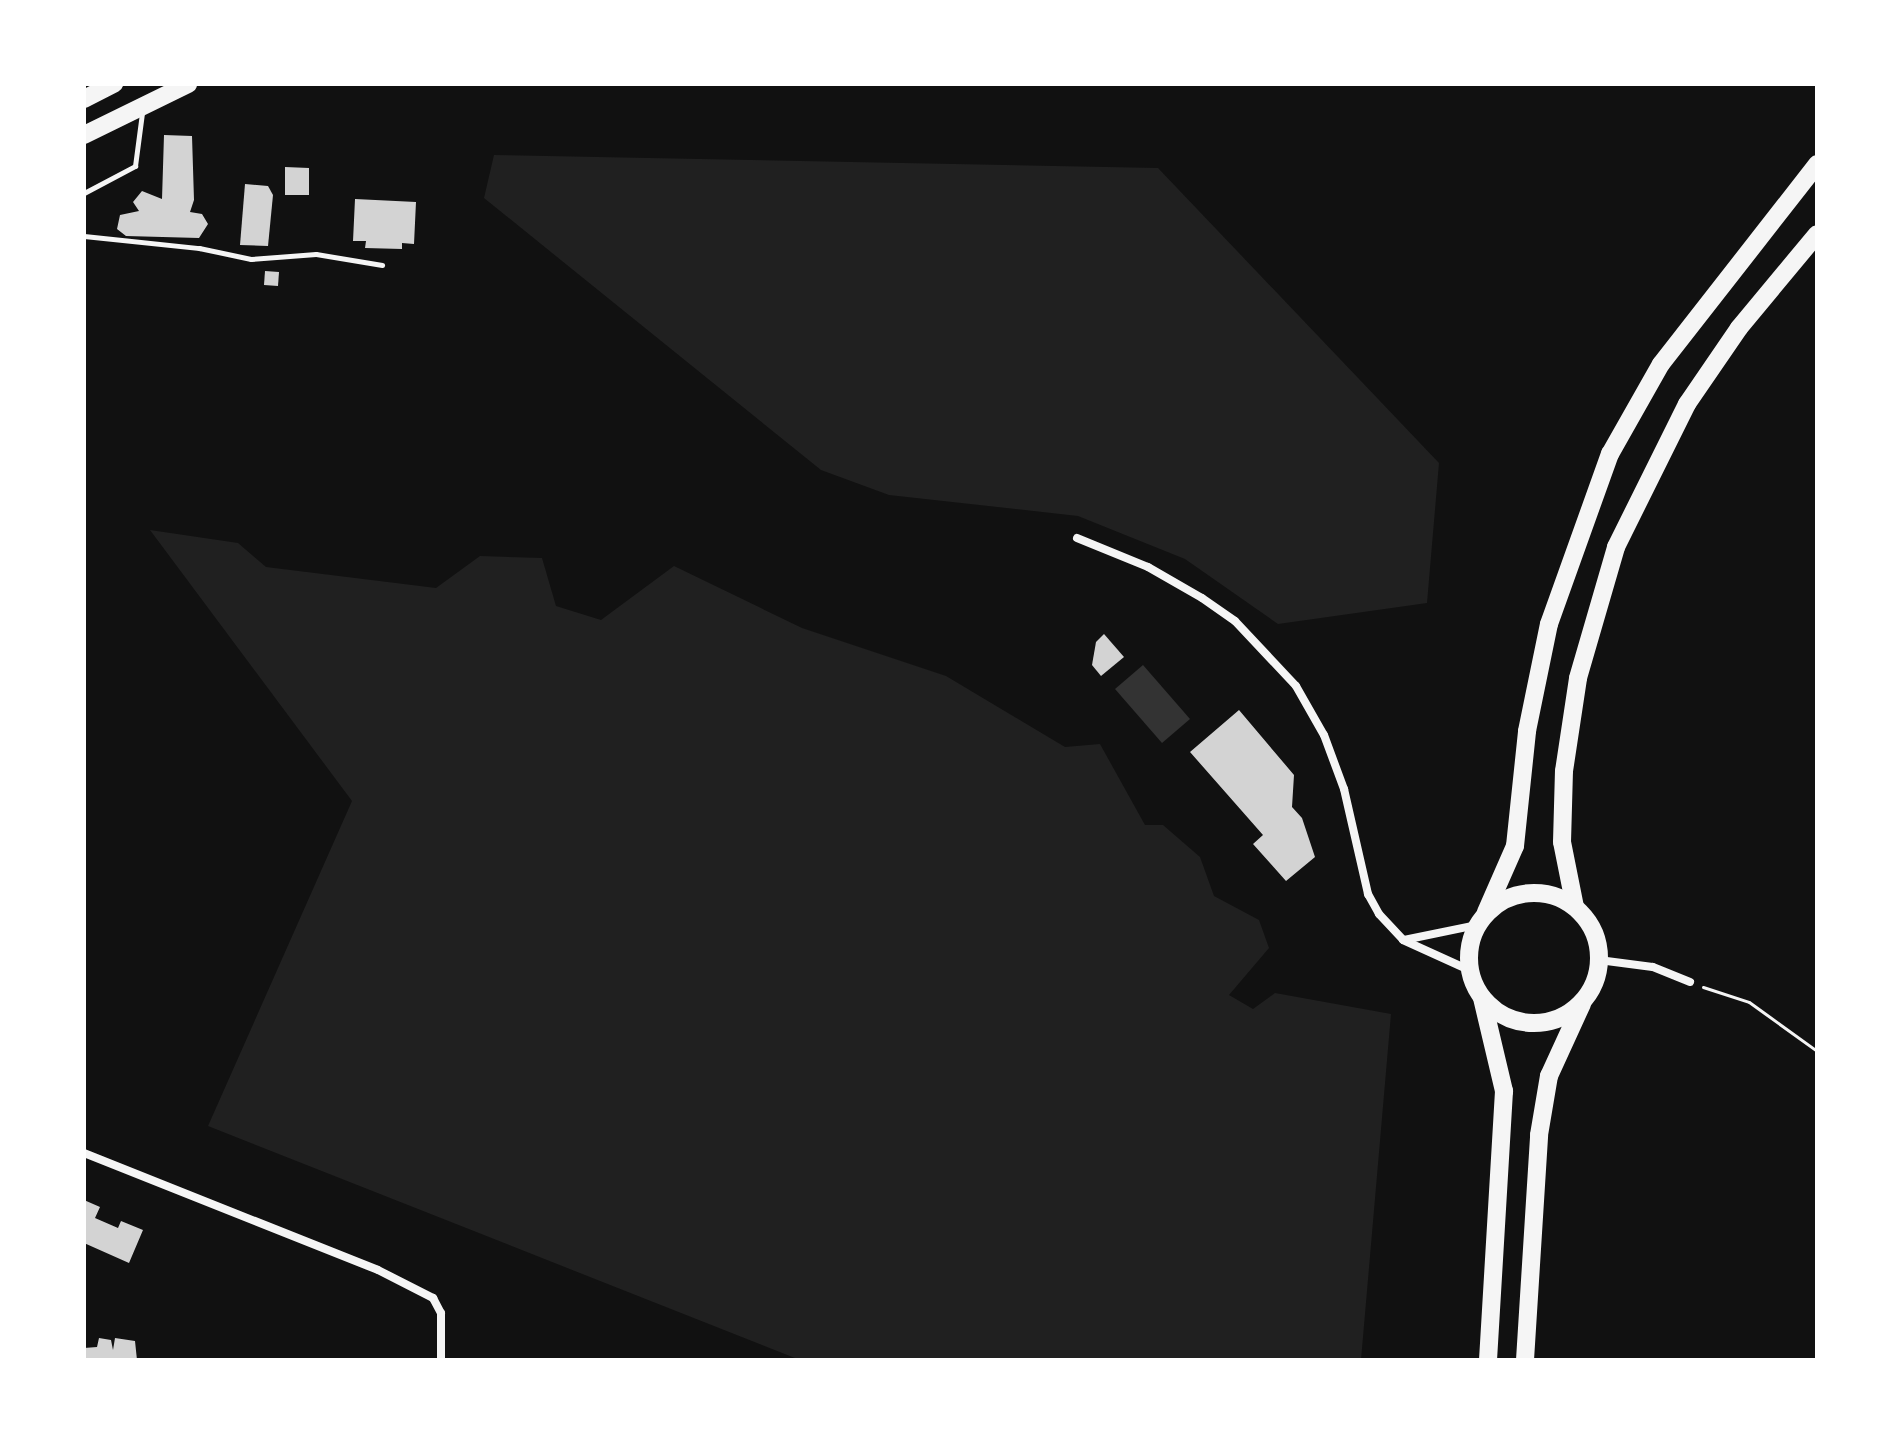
<!DOCTYPE html>
<html>
<head>
<meta charset="utf-8">
<style>
	body { margin:0 }
	#map { position:relative; width:1901px; height:1444px; overflow:hidden; background:#111; font-family:Overpass,sans-serif }
	div>[style] { position:absolute }
	.green>* { inset:0; background:#202020 }
	.water>* { inset:0; background:#333 }
	.building>* { inset:0; background:#d3d3d3 }
	.path>* { height:3px; margin:-1.5px; padding:0 1.5px; transform-origin:1.5px; border-radius:1.5px; background:#f5f5f5 }
	.service>* { height:5px; margin:-2.5px; padding:0 2.5px; transform-origin:2.5px; border-radius:2.5px; background:#f5f5f5 }
	.minor>* { height:8px; margin:-4px; padding:0 4px; transform-origin:4px; border-radius:4px; background:#f5f5f5 }
	.primary>* { height:18px; margin:-9px; padding:0 9px; transform-origin:9px; border-radius:9px; background:#f5f5f5 }
	.primary>.ring { margin:-9px; padding:0; box-sizing:content-box; background:none; border:18px solid #f5f5f5; border-radius:50% }
	.trunk>* { height:18px; margin:-9px; padding:0 9px; transform-origin:9px; border-radius:9px; background:#f5f5f5 }
	span { translate:-50% -50%; white-space:nowrap; text-align:center; line-height:1.15; -webkit-text-stroke:6px #fff; paint-order:stroke }
	.frame { position:absolute; inset:0; border:86px solid #fff; pointer-events:none }
</style>
</head>
<body>
<div id="map">
	<div class="green">
		<div style="clip-path:polygon(494px 155px,1158px 168px,1439px 463px,1427px 603px,1278px 624px,1185px 559px,1078px 516px,889px 495px,821px 470px,484px 198px)"></div>
		<div style="clip-path:polygon(150px 530px,238px 543px,266px 567px,436px 588px,480px 556px,542px 558px,556px 606px,601px 620px,674px 566px,802px 628px,946px 676px,1065px 747px,1100px 744px,1145px 825px,1163px 825px,1200px 857px,1214px 896px,1259px 920px,1269px 948px,1229px 995px,1253px 1009px,1275px 993px,1391px 1014px,1361px 1360px,800px 1360px,208px 1126px,352px 801px)"></div>
	</div>
	<div class="water">
		<div style="clip-path:polygon(1143px 665px,1190px 719px,1162px 743px,1115px 689px)"></div>
	</div>
	<div class="building">
		<div style="clip-path:polygon(164px 135px,192px 136px,194px 200px,190px 212px,202px 214px,208px 224px,199px 238px,126px 236px,117px 229px,120px 215px,139px 211px,133px 202px,142px 191px,162px 199px)"></div>
		<div style="clip-path:polygon(285px 167px,309px 168px,309px 195px,285px 195px)"></div>
		<div style="clip-path:polygon(245px 184px,268px 186px,273px 195px,268px 246px,240px 245px)"></div>
		<div style="clip-path:polygon(355px 199px,416px 202px,414px 244px,402px 243px,402px 249px,365px 248px,366px 241px,353px 241px)"></div>
		<div style="clip-path:polygon(265px 271px,279px 272px,278px 286px,264px 285px)"></div>
		<div style="clip-path:polygon(1104px 634px,1124px 657px,1101px 676px,1092px 665px,1096px 642px)"></div>
		<div style="clip-path:polygon(1239px 710px,1294px 775px,1292px 807px,1302px 818px,1315px 857px,1286px 881px,1253px 844px,1263px 835px,1190px 752px)"></div>
		<div style="clip-path:polygon(84px 1200px,100px 1207px,95px 1218px,118px 1228px,121px 1221px,143px 1230px,129px 1263px,84px 1243px)"></div>
		<div style="clip-path:polygon(99px 1338px,111px 1340px,113px 1350px,115px 1338px,135px 1341px,137px 1360px,84px 1360px,84px 1348px,97px 1347px)"></div>
	</div>
	<div class="path">
		<div style="left:1703px;top:987px;width:48px;rotate:18.1deg"></div>
		<div style="left:1749px;top:1002px;width:84px;rotate:35.8deg"></div>
	</div>
	<div class="service">
		<div style="left:84px;top:193px;width:58px;rotate:-27.9deg"></div>
		<div style="left:135px;top:166px;width:53px;rotate:-82.5deg"></div>
		<div style="left:84px;top:236px;width:116px;rotate:6deg"></div>
		<div style="left:199px;top:248px;width:53px;rotate:11.9deg"></div>
		<div style="left:251px;top:259px;width:65px;rotate:-4.4deg"></div>
		<div style="left:316px;top:254px;width:67px;rotate:9.5deg"></div>
	</div>
	<div class="minor">
		<div style="left:1077px;top:538px;width:77px;rotate:22.2deg"></div>
		<div style="left:1148px;top:567px;width:62px;rotate:29.9deg"></div>
		<div style="left:1202px;top:598px;width:40px;rotate:34.9deg"></div>
		<div style="left:1235px;top:621px;width:89px;rotate:46.8deg"></div>
		<div style="left:1296px;top:686px;width:56px;rotate:60.3deg"></div>
		<div style="left:1324px;top:735px;width:58px;rotate:69.7deg"></div>
		<div style="left:1344px;top:789px;width:108px;rotate:77.1deg"></div>
		<div style="left:1368px;top:894px;width:23px;rotate:61deg"></div>
		<div style="left:1379px;top:914px;width:35px;rotate:47deg"></div>
		<div style="left:1403px;top:940px;width:72px;rotate:24.4deg"></div>
		<div style="left:1404px;top:940px;width:75px;rotate:-11.6deg"></div>
		<div style="left:1599px;top:960px;width:54px;rotate:7.4deg"></div>
		<div style="left:1653px;top:967px;width:40px;rotate:22deg"></div>
		<div style="left:84px;top:1153px;width:316px;rotate:21.7deg"></div>
		<div style="left:378px;top:1270px;width:62px;rotate:27deg"></div>
		<div style="left:433px;top:1298px;width:17px;rotate:62deg"></div>
		<div style="left:441px;top:1313px;width:47px;rotate:90deg"></div>
	</div>
	<div class="primary">
		<div class="ring" style="left:1469px;top:893px;width:112px;height:112px"></div>
		<div style="left:1575px;top:907px;width:66px;rotate:-101.3deg"></div>
		<div style="left:1562px;top:842px;width:71px;rotate:-88.4deg"></div>
		<div style="left:1564px;top:771px;width:94px;rotate:-81.4deg"></div>
		<div style="left:1578px;top:678px;width:136px;rotate:-73.8deg"></div>
		<div style="left:1616px;top:547px;width:160px;rotate:-63.6deg"></div>
		<div style="left:1687px;top:404px;width:92px;rotate:-55.6deg"></div>
		<div style="left:1739px;top:328px;width:122px;rotate:-50.3deg"></div>
		<div style="left:1486px;top:912px;width:72px;rotate:-66.3deg"></div>
		<div style="left:1515px;top:846px;width:116px;rotate:-84deg"></div>
		<div style="left:1527px;top:731px;width:109px;rotate:-78.4deg"></div>
		<div style="left:1549px;top:624px;width:181px;rotate:-70.3deg"></div>
		<div style="left:1610px;top:454px;width:103px;rotate:-60.5deg"></div>
		<div style="left:1661px;top:364px;width:254px;rotate:-52deg"></div>
		<div style="left:1482px;top:998px;width:96px;rotate:76.7deg"></div>
		<div style="left:1504px;top:1091px;width:269px;rotate:93.4deg"></div>
		<div style="left:1525px;top:1360px;width:225px;rotate:-86.4deg"></div>
		<div style="left:1539px;top:1135px;width:60px;rotate:-80.4deg"></div>
		<div style="left:1549px;top:1076px;width:79px;rotate:-65.4deg"></div>
	</div>
	<div class="trunk">
		<div style="left:84px;top:99px;width:34px;rotate:-27deg"></div>
		<div style="left:84px;top:135px;width:116px;rotate:-26.1deg"></div>
	</div>
	<div class="frame"></div>
</div>
</body>
</html>
